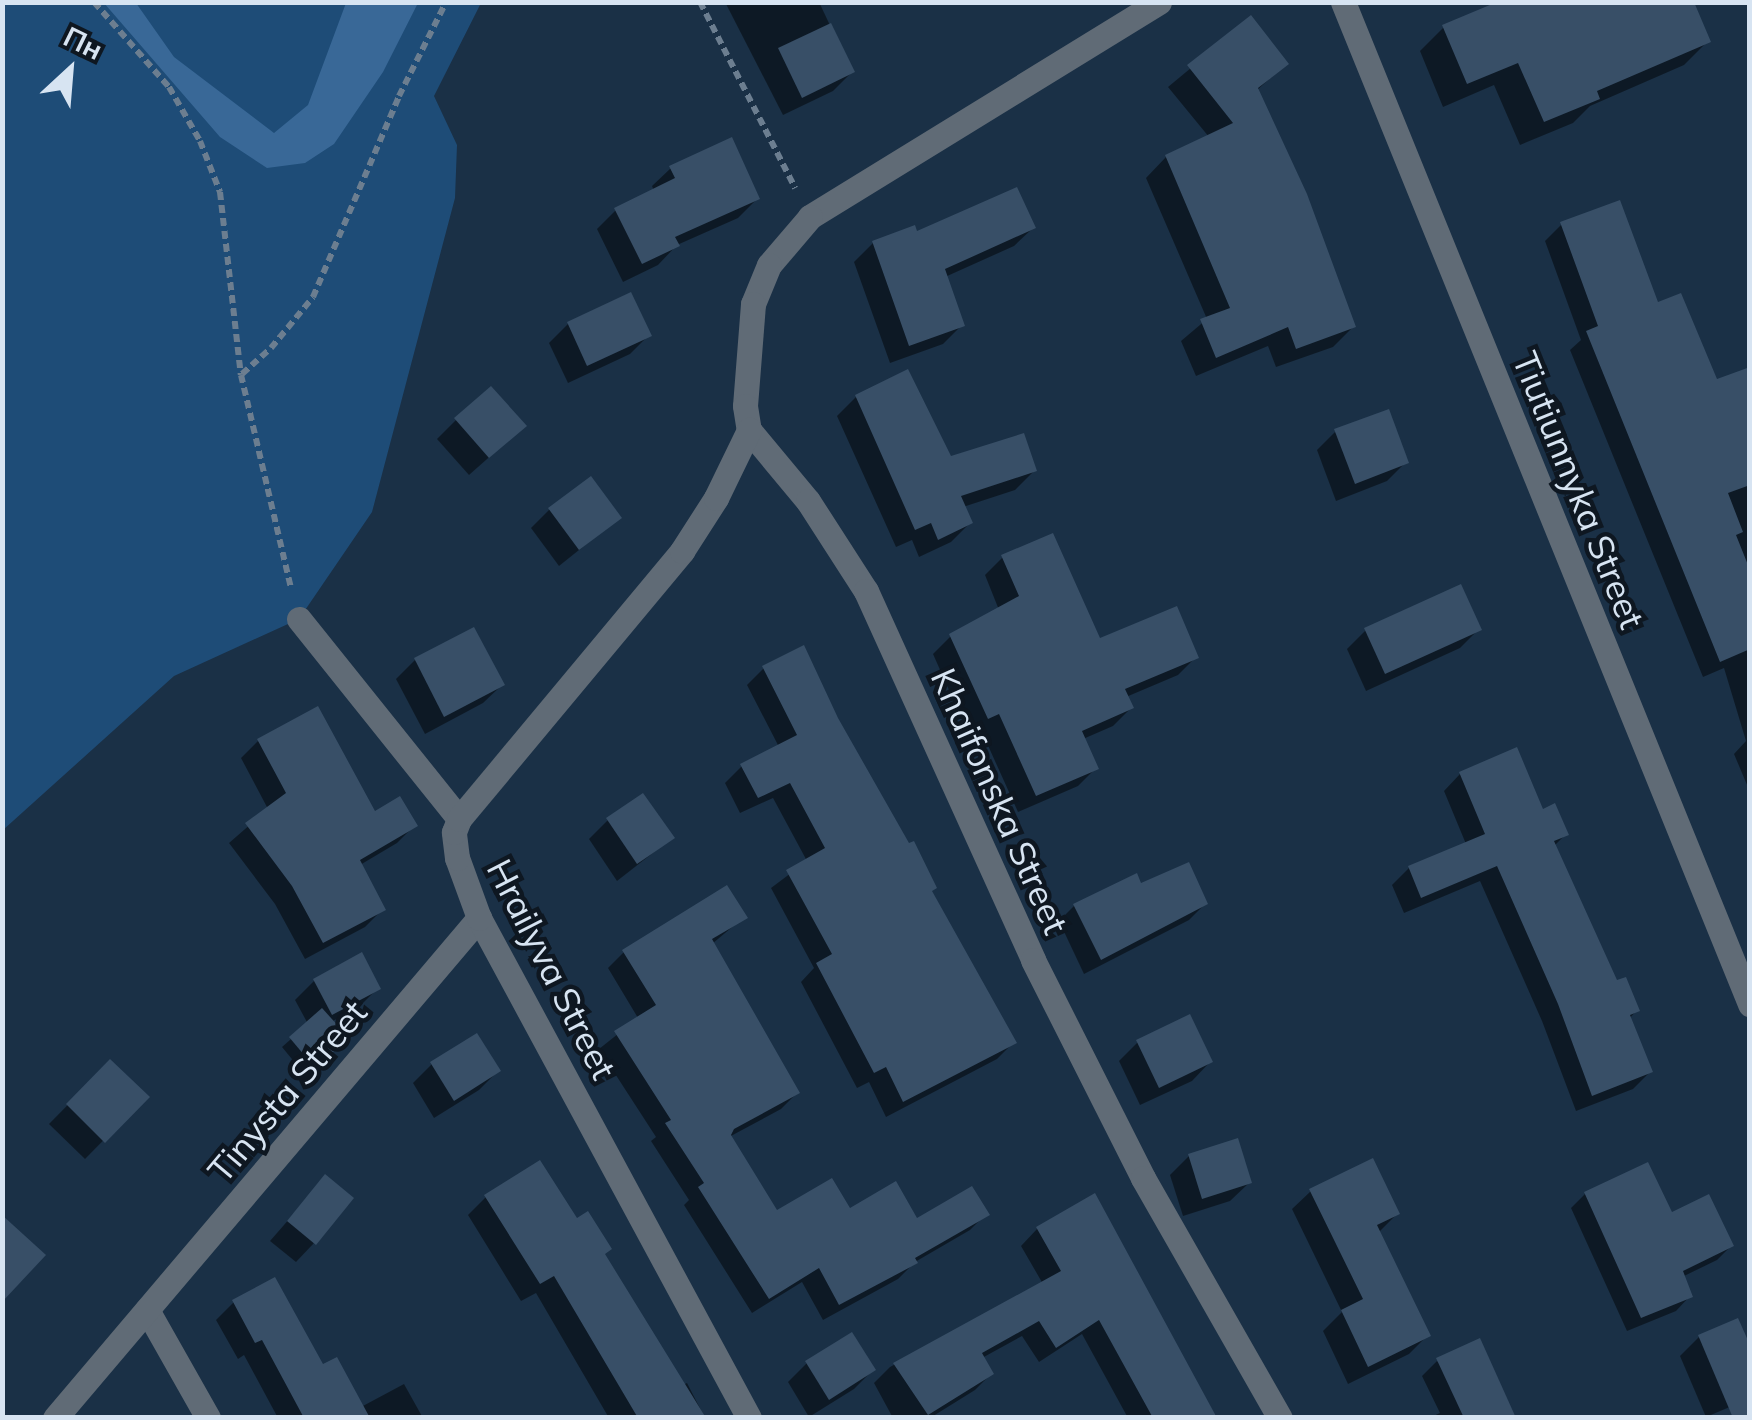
<!DOCTYPE html>
<html>
<head>
<meta charset="utf-8">
<style>
	body { margin:0 }
	#map { position:relative; width:1752px; height:1420px; overflow:hidden; background:#1a3046; font-family:Mulish,sans-serif }
	div>[style] { position:absolute }
	.green>* { inset:0; background:#1e4c77 }
	.forest>* { inset:0; background:#396897 }
	.shadow>* { inset:0; background:#0007 }
	.building>* { inset:0; background:#384f67 }
	.path>* { height:6px; margin-top:-3px; transform-origin:0; background:repeating-linear-gradient(90deg,#6c7e90 0 8px,transparent 0 13px) }
	.minor>* { height:25px; margin:-12.5px; padding:0 12.5px; transform-origin:12.5px; border-radius:12.5px; background:#606b76 }
	span { translate:-50% -50%; white-space:nowrap; text-align:center; line-height:1.15; -webkit-text-stroke:9px #0e1721; paint-order:stroke }
	.street-label { font-size:35px; color:#d7e4f2 }
	.frame { position:absolute; inset:0; border:5px solid #d7e4f2; pointer-events:none }
	.north { position:absolute; left:20px; top:20px; width:100px; height:100px; -webkit-text-stroke:8px #0e1721; paint-order:stroke; rotate:26deg; font-size:28px; font-weight:700; line-height:40px; text-align:center; color:#d7e4f2 }
	.north::after { content:''; display:block; margin:auto; width:35px; height:45px; background:#d7e4f2; clip-path:polygon(50% 0,100% 100%,50% 72%,0 100%) }
</style>
</head>
<body>
<div id="map">
	<div class="green">
		<div style="clip-path:polygon(3px 3px,481px 3px,434px 96px,457px 145px,455px 198px,372px 512px,299px 619px,174px 676px,3px 830px)"></div>
	</div>
	<div class="forest">
		<div style="clip-path:polygon(104px 3px,136px 3px,174px 57px,274px 133px,308px 105px,346px 3px,418px 3px,383px 72px,334px 144px,305px 163px,267px 168px,220px 137px)"></div>
	</div>
	<div class="shadow">
		<div style="clip-path:polygon(725px 2px,819px 2px,852px 72px,833px 91px,783px 115px)"></div>
		<div style="clip-path:polygon(1250px 19px,1286px 64px,1256px 91px,1353px 327px,1333px 347px,1276px 367px,1268px 346px,1196px 376px,1181px 341px,1207px 319px,1146px 178px,1166px 157px,1209px 137px,1168px 87px)"></div>
		<div style="clip-path:polygon(1444px 27px,1708px 41px,1684px 65px,1590px 106px,1573px 123px,1520px 145px,1494px 85px,1443px 107px,1420px 51px)"></div>
		<div style="clip-path:polygon(671px 168px,757px 199px,738px 218px,677px 245px,658px 265px,623px 282px,597px 229px,616px 210px,654px 191px,652px 186px)"></div>
		<div style="clip-path:polygon(1562px 224px,1656px 305px,1750px 468px,1750px 792px,1734px 754px,1746px 741px,1724px 668px,1703px 677px,1570px 350px,1581px 340px,1545px 241px)"></div>
		<div style="clip-path:polygon(1033px 228px,1014px 246px,945px 277px,962px 325px,943px 344px,890px 363px,854px 262px,873px 243px)"></div>
		<div style="clip-path:polygon(568px 324px,649px 335px,630px 354px,568px 383px,549px 343px)"></div>
		<div style="clip-path:polygon(856px 397px,950px 459px,1034px 471px,1015px 490px,963px 507px,970px 523px,951px 542px,919px 557px,912px 540px,896px 547px,837px 416px)"></div>
		<div style="clip-path:polygon(456px 420px,504px 444px,469px 475px,437px 439px)"></div>
		<div style="clip-path:polygon(1336px 431px,1406px 462px,1387px 481px,1336px 501px,1317px 450px)"></div>
		<div style="clip-path:polygon(549px 510px,619px 518px,559px 566px,531px 528px)"></div>
		<div style="clip-path:polygon(1003px 557px,1098px 642px,1196px 657px,1178px 675px,1126px 697px,1131px 708px,1113px 726px,1083px 739px,1096px 768px,1078px 786px,1018px 812px,981px 730px,969px 735px,933px 654px,951px 636px,999px 610px,985px 575px)"></div>
		<div style="clip-path:polygon(1479px 629px,1460px 648px,1366px 691px,1347px 649px,1366px 630px)"></div>
		<div style="clip-path:polygon(473px 630px,502px 685px,483px 703px,425px 734px,396px 679px,415px 660px)"></div>
		<div style="clip-path:polygon(764px 668px,836px 720px,1014px 1042px,997px 1059px,886px 1117px,869px 1082px,857px 1088px,801px 982px,814px 968px,771px 888px,807px 861px,773px 798px,740px 813px,725px 783px,742px 766px,779px 747px,747px 685px)"></div>
		<div style="clip-path:polygon(258px 741px,374px 815px,414px 826px,397px 843px,360px 865px,383px 909px,365px 927px,305px 959px,275px 904px,229px 843px,268px 809px,241px 758px)"></div>
		<div style="clip-path:polygon(1460px 774px,1541px 812px,1566px 834px,1554px 846px,1616px 984px,1637px 1010px,1629px 1019px,1650px 1072px,1633px 1089px,1576px 1111px,1542px 1021px,1480px 881px,1404px 913px,1392px 885px,1409px 868px,1466px 844px,1444px 791px)"></div>
		<div style="clip-path:polygon(608px 820px,672px 838px,617px 881px,589px 839px)"></div>
		<div style="clip-path:polygon(1140px 886px,1205px 904px,1189px 920px,1084px 974px,1059px 921px,1074px 906px)"></div>
		<div style="clip-path:polygon(744px 917px,712px 944px,797px 1093px,781px 1109px,729px 1137px,777px 1214px,849px 1212px,916px 1222px,986px 1214px,970px 1230px,915px 1262px,898px 1279px,823px 1320px,802px 1282px,752px 1313px,684px 1205px,689px 1200px,651px 1141px,656px 1137px,599px 1049px,638px 1018px,608px 968px,624px 952px)"></div>
		<div style="clip-path:polygon(314px 981px,378px 988px,359px 1007px,331px 1022px,337px 1047px,305px 1075px,282px 1047px,308px 1024px,295px 1000px)"></div>
		<div style="clip-path:polygon(1138px 1042px,1210px 1062px,1192px 1081px,1140px 1105px,1119px 1061px)"></div>
		<div style="clip-path:polygon(110px 1062px,146px 1097px,85px 1159px,49px 1124px)"></div>
		<div style="clip-path:polygon(432px 1064px,498px 1071px,479px 1090px,434px 1118px,413px 1083px)"></div>
		<div style="clip-path:polygon(1189px 1156px,1249px 1183px,1230px 1201px,1183px 1216px,1170px 1175px)"></div>
		<div style="clip-path:polygon(325px 1178px,314px 1243px,296px 1262px,270px 1241px)"></div>
		<div style="clip-path:polygon(1311px 1191px,1397px 1214px,1378px 1233px,1428px 1335px,1409px 1354px,1348px 1384px,1323px 1331px,1342px 1312px,1292px 1209px)"></div>
		<div style="clip-path:polygon(1585px 1194px,1671px 1216px,1731px 1246px,1717px 1260px,1682px 1277px,1690px 1296px,1676px 1311px,1627px 1331px,1571px 1208px)"></div>
		<div style="clip-path:polygon(1094px 1196px,1215px 1418px,1128px 1418px,1082px 1334px,1039px 1362px,1022px 1336px,982px 1358px,991px 1374px,975px 1390px,930px 1418px,893px 1418px,874px 1383px,890px 1367px,1043px 1284px,1021px 1246px,1037px 1229px)"></div>
		<div style="clip-path:polygon(486px 1197px,577px 1221px,683px 1385px,687px 1383px,705px 1418px,609px 1418px,536px 1293px,521px 1301px,468px 1215px)"></div>
		<div style="clip-path:polygon(234px 1302px,322px 1368px,361px 1407px,404px 1384px,423px 1418px,278px 1418px,244px 1355px,238px 1359px,216px 1320px)"></div>
		<div style="clip-path:polygon(1699px 1337px,1744px 1401px,1706px 1417px,1680px 1356px)"></div>
		<div style="clip-path:polygon(1437px 1361px,1509px 1418px,1429px 1418px,1440px 1413px,1422px 1376px)"></div>
		<div style="clip-path:polygon(807px 1363px,873px 1370px,854px 1389px,809px 1417px,788px 1382px)"></div>
	</div>
	<div class="building">
		<div style="clip-path:polygon(1497px 2px,1694px 2px,1711px 42px,1597px 91px,1600px 99px,1544px 122px,1518px 63px,1467px 84px,1442px 25px)"></div>
		<div style="clip-path:polygon(1251px 15px,1289px 64px,1258px 88px,1307px 194px,1356px 327px,1296px 349px,1288px 327px,1216px 358px,1200px 319px,1230px 308px,1165px 155px,1233px 123px,1187px 65px)"></div>
		<div style="clip-path:polygon(831px 23px,855px 72px,802px 98px,778px 48px)"></div>
		<div style="clip-path:polygon(732px 137px,760px 199px,675px 237px,680px 246px,642px 264px,614px 208px,675px 178px,669px 166px)"></div>
		<div style="clip-path:polygon(1017px 187px,1036px 228px,945px 269px,965px 326px,909px 346px,872px 241px,915px 225px,917px 231px)"></div>
		<div style="clip-path:polygon(1620px 200px,1658px 302px,1681px 293px,1717px 379px,1750px 367px,1750px 485px,1728px 493px,1743px 532px,1736px 535px,1750px 570px,1750px 649px,1720px 662px,1586px 331px,1598px 326px,1560px 222px)"></div>
		<div style="clip-path:polygon(631px 292px,652px 336px,587px 366px,567px 322px)"></div>
		<div style="clip-path:polygon(908px 369px,951px 456px,1024px 433px,1037px 471px,961px 496px,973px 523px,938px 540px,931px 523px,915px 530px,855px 395px)"></div>
		<div style="clip-path:polygon(491px 386px,527px 426px,489px 458px,454px 418px)"></div>
		<div style="clip-path:polygon(1389px 409px,1409px 463px,1355px 484px,1334px 429px)"></div>
		<div style="clip-path:polygon(591px 476px,622px 518px,579px 550px,548px 508px)"></div>
		<div style="clip-path:polygon(1053px 533px,1100px 638px,1177px 606px,1199px 658px,1125px 689px,1134px 708px,1082px 731px,1099px 769px,1036px 796px,999px 714px,988px 719px,949px 634px,1019px 596px,1001px 555px)"></div>
		<div style="clip-path:polygon(1461px 584px,1482px 630px,1385px 674px,1364px 628px)"></div>
		<div style="clip-path:polygon(474px 627px,505px 685px,444px 717px,414px 658px)"></div>
		<div style="clip-path:polygon(804px 645px,838px 718px,909px 843px,914px 841px,937px 888px,932px 891px,1017px 1043px,903px 1102px,886px 1067px,874px 1073px,816px 963px,832px 954px,786px 870px,825px 848px,790px 783px,758px 798px,740px 764px,797px 735px,762px 666px)"></div>
		<div style="clip-path:polygon(318px 706px,375px 811px,400px 796px,418px 826px,360px 860px,386px 910px,323px 943px,292px 886px,245px 823px,286px 793px,257px 739px)"></div>
		<div style="clip-path:polygon(1517px 747px,1543px 809px,1555px 803px,1569px 835px,1554px 841px,1617px 980px,1626px 977px,1640px 1011px,1630px 1015px,1653px 1072px,1592px 1096px,1558px 1004px,1497px 866px,1421px 898px,1408px 866px,1485px 834px,1459px 772px)"></div>
		<div style="clip-path:polygon(643px 793px,675px 838px,637px 864px,606px 818px)"></div>
		<div style="clip-path:polygon(1189px 862px,1208px 904px,1101px 960px,1073px 904px,1137px 873px,1141px 883px)"></div>
		<div style="clip-path:polygon(727px 885px,748px 918px,712px 939px,800px 1093px,734px 1129px,731px 1135px,777px 1210px,832px 1178px,850px 1208px,896px 1181px,917px 1218px,972px 1186px,990px 1215px,915px 1258px,918px 1263px,839px 1305px,819px 1268px,769px 1299px,698px 1187px,704px 1183px,665px 1123px,671px 1120px,614px 1031px,656px 1005px,622px 950px)"></div>
		<div style="clip-path:polygon(362px 952px,381px 989px,332px 1015px,313px 979px)"></div>
		<div style="clip-path:polygon(322px 1008px,349px 1038px,315px 1068px,289px 1037px)"></div>
		<div style="clip-path:polygon(1190px 1014px,1213px 1062px,1159px 1088px,1136px 1040px)"></div>
		<div style="clip-path:polygon(477px 1033px,501px 1071px,454px 1101px,430px 1062px)"></div>
		<div style="clip-path:polygon(110px 1059px,150px 1097px,105px 1143px,66px 1104px)"></div>
		<div style="clip-path:polygon(1238px 1138px,1252px 1183px,1202px 1199px,1188px 1154px)"></div>
		<div style="clip-path:polygon(1373px 1158px,1400px 1214px,1377px 1225px,1431px 1336px,1368px 1367px,1341px 1310px,1363px 1299px,1309px 1189px)"></div>
		<div style="clip-path:polygon(540px 1160px,577px 1218px,588px 1211px,612px 1249px,605px 1254px,706px 1418px,638px 1418px,554px 1276px,540px 1284px,484px 1195px)"></div>
		<div style="clip-path:polygon(1648px 1162px,1672px 1212px,1709px 1194px,1734px 1246px,1683px 1271px,1693px 1297px,1641px 1318px,1584px 1192px)"></div>
		<div style="clip-path:polygon(325px 1174px,354px 1198px,316px 1245px,287px 1221px)"></div>
		<div style="clip-path:polygon(1095px 1193px,1217px 1418px,1153px 1418px,1099px 1320px,1056px 1348px,1039px 1321px,982px 1353px,994px 1374px,928px 1415px,893px 1363px,1061px 1271px,1036px 1227px)"></div>
		<div style="clip-path:polygon(2px 1215px,46px 1255px,2px 1302px)"></div>
		<div style="clip-path:polygon(275px 1277px,323px 1364px,337px 1357px,370px 1418px,304px 1418px,262px 1340px,255px 1343px,232px 1300px)"></div>
		<div style="clip-path:polygon(1738px 1318px,1750px 1345px,1750px 1418px,1733px 1418px,1698px 1335px)"></div>
		<div style="clip-path:polygon(852px 1332px,876px 1370px,829px 1400px,805px 1361px)"></div>
		<div style="clip-path:polygon(1480px 1338px,1516px 1418px,1464px 1418px,1436px 1358px)"></div>
	</div>
	<div class="path">
		<div style="left:94px;top:2px;width:113px;rotate:48.6deg"></div>
		<div style="left:169px;top:87px;width:62px;rotate:60.1deg"></div>
		<div style="left:200px;top:141px;width:55px;rotate:68.6deg"></div>
		<div style="left:220px;top:192px;width:184px;rotate:83.5deg"></div>
		<div style="left:241px;top:375px;width:220px;rotate:76.8deg"></div>
		<div style="left:700px;top:2px;width:209px;rotate:62.9deg"></div>
		<div style="left:242px;top:374px;width:39px;rotate:-42deg"></div>
		<div style="left:271px;top:348px;width:66px;rotate:-50.5deg"></div>
		<div style="left:313px;top:297px;width:219px;rotate:-66.8deg"></div>
		<div style="left:399px;top:96px;width:105px;rotate:-63.4deg"></div>
	</div>
	<div class="minor">
		<div style="left:1159px;top:2px;width:410px;rotate:148.4deg"></div>
		<div style="left:810px;top:217px;width:63px;rotate:130.5deg"></div>
		<div style="left:769px;top:265px;width:42px;rotate:112.3deg"></div>
		<div style="left:753px;top:304px;width:102px;rotate:94.5deg"></div>
		<div style="left:745px;top:406px;width:24px;rotate:81deg"></div>
		<div style="left:749px;top:430px;width:92px;rotate:50.3deg"></div>
		<div style="left:808px;top:501px;width:107px;rotate:57.2deg"></div>
		<div style="left:866px;top:591px;width:405px;rotate:65.6deg"></div>
		<div style="left:1033px;top:960px;width:244px;rotate:63.2deg"></div>
		<div style="left:1143px;top:1178px;width:276px;rotate:60.3deg"></div>
		<div style="left:1343px;top:2px;width:1082px;rotate:67.89deg"></div>
		<div style="left:299px;top:619px;width:256px;rotate:51.3deg"></div>
		<div style="left:147px;top:1310px;width:124px;rotate:60.5deg"></div>
		<div style="left:55px;top:1418px;width:656px;rotate:-49.7deg"></div>
		<div style="left:749px;top:1418px;width:568px;rotate:-118.37deg"></div>
		<div style="left:479px;top:918px;width:64px;rotate:-110.1deg"></div>
		<div style="left:457px;top:858px;width:26px;rotate:-97deg"></div>
		<div style="left:454px;top:832px;width:14px;rotate:-69deg"></div>
		<div style="left:459px;top:819px;width:349px;rotate:-50.2deg"></div>
		<div style="left:682px;top:551px;width:63px;rotate:-57.3deg"></div>
		<div style="left:716px;top:498px;width:76px;rotate:-64.1deg"></div>
	</div>
	<div class="street-label">
		<span style="left:1579px;top:490px;rotate:68deg">Tiutiunnyka Street</span>
		<span style="left:1000px;top:801px;rotate:66deg">Khaifonska Street</span>
		<span style="left:552px;top:969px;rotate:63deg">Hrailyva Street</span>
		<span style="left:287px;top:1091px;rotate:-50deg">Tinysta Street</span>
	</div>
	<div class="frame"></div>
	<div class="north">Пн</div>
</div>
</body>
</html>
